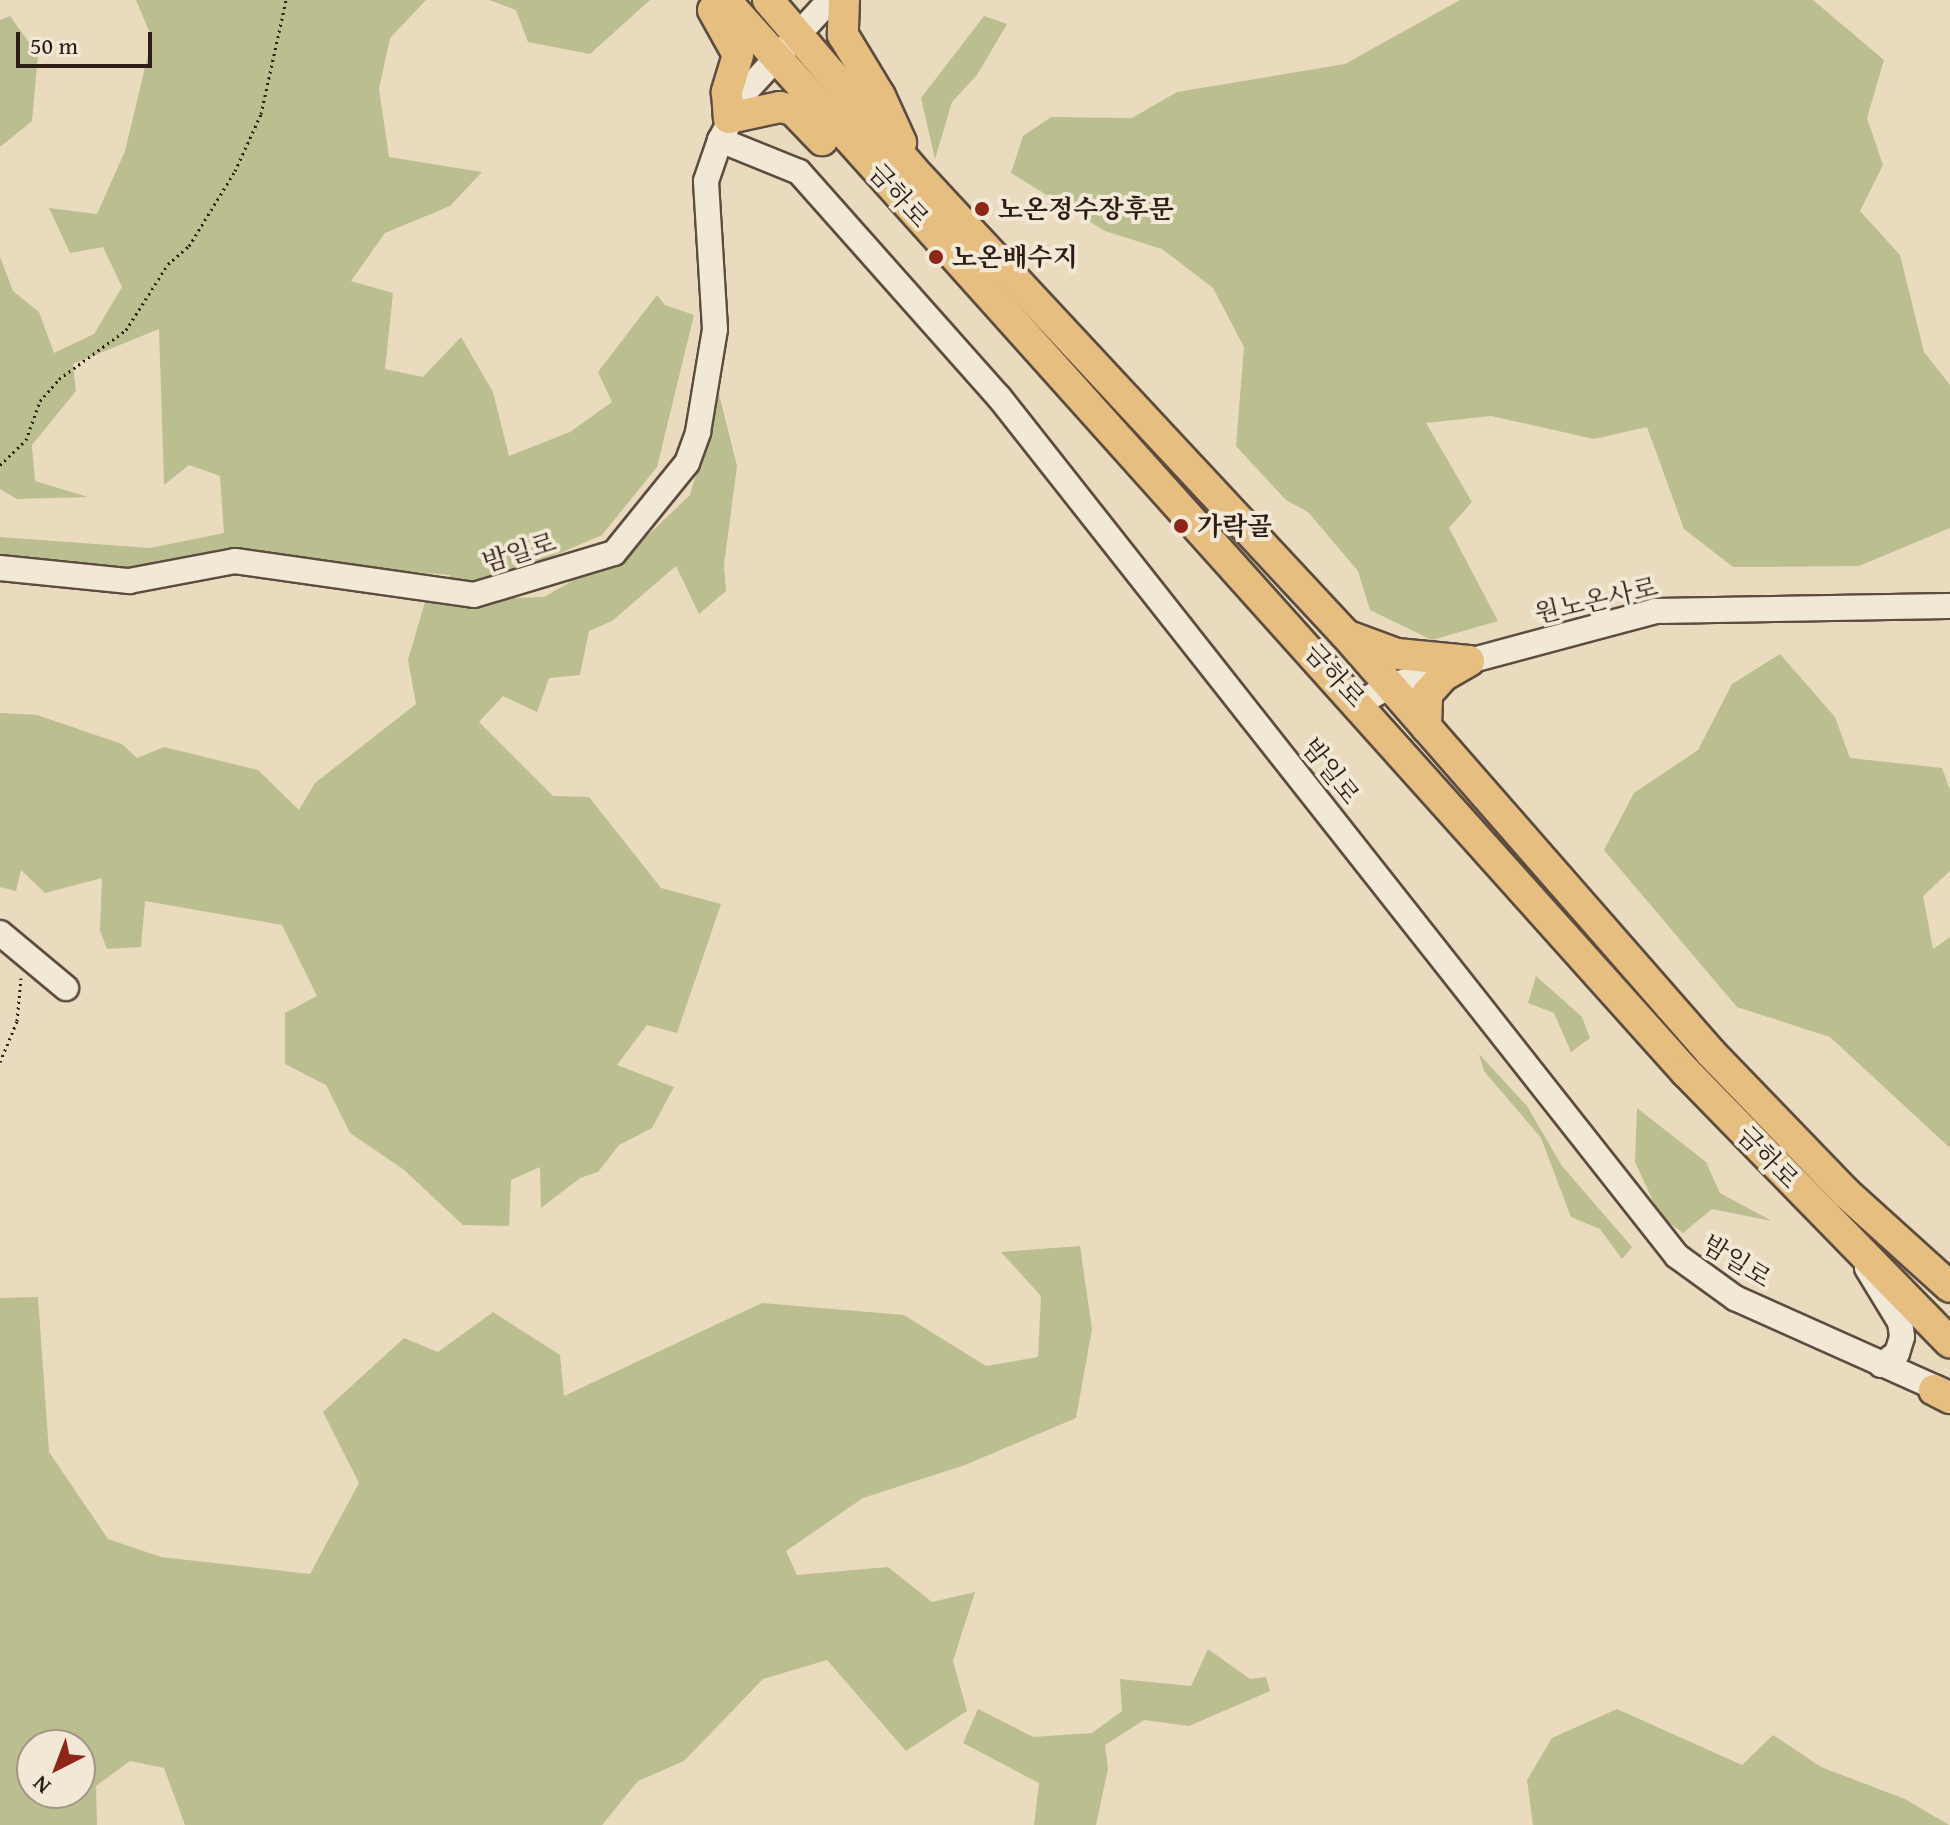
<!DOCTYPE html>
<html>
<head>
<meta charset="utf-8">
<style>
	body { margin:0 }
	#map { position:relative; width:1950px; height:1825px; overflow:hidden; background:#eadbbf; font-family:"Gentium Book Plus","Noto Serif KR",serif }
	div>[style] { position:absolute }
	.green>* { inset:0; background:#bbbe8f }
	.path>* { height:3px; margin-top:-1.5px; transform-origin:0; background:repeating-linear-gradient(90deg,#2e1c16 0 2px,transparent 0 6px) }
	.roads { filter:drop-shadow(2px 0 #5d4c40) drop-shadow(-2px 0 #5d4c40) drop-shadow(0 2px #5d4c40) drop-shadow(0 -2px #5d4c40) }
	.minor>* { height:24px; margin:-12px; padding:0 12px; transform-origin:12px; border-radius:12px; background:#f1e8d5 }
	.major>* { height:30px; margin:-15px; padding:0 15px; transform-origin:15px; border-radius:15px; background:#e5be80 }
	.dots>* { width:22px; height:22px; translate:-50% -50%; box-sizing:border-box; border:4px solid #f1e8d5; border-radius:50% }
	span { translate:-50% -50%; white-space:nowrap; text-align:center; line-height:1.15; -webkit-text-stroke:8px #f1e8d5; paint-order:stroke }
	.street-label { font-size:26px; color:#2e1c16 }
	.poi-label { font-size:26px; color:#2e1c16; font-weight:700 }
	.left { translate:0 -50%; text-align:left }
	.north { position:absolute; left:16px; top:1729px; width:80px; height:80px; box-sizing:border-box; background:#f1e8d5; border:2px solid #a39689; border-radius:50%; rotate:222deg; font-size:22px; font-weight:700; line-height:32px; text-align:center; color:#2e1c16 }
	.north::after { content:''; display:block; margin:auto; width:28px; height:36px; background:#8f2418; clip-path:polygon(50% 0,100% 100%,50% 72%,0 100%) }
	.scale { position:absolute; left:16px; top:32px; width:136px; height:36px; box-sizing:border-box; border:4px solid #2e1c16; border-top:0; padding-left:10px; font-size:24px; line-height:28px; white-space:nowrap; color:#2e1c16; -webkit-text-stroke:6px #f1e8d5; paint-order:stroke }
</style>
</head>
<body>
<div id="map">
	<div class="green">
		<div style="clip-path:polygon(136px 0,426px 0,390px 38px,379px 89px,389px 157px,482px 172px,450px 206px,385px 233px,351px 281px,393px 293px,385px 369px,423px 377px,461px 337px,493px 392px,509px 456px,570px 432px,612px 402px,598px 372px,657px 295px,665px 305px,694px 315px,657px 467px,602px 535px,537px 563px,512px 598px,544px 597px,642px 541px,690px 495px,719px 394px,737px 466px,724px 565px,726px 591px,699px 614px,676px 566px,612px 621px,589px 631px,580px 675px,549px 678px,537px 712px,503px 696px,479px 722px,553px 796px,589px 797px,661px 888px,721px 904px,677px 1033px,647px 1025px,617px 1065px,674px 1087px,652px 1128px,619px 1145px,598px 1172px,580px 1178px,541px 1208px,540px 1167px,511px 1180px,509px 1226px,463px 1225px,403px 1169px,350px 1133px,326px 1085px,285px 1064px,285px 1013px,317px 996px,282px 925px,145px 901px,141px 947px,107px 949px,100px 931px,102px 878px,45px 893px,21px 870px,16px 891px,0 887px,0 713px,37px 715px,122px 744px,137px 758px,164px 747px,258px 770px,299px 810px,315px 783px,416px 704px,408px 660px,425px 602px,450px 575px,243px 557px,101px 570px,0 558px,0 537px,150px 548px,224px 533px,220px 476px,189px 465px,164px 485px,159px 329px,73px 364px,76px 391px,32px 445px,35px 481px,88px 497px,17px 499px,0 489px,0 257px,13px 291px,39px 312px,54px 353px,94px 334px,122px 287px,103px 247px,70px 253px,49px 208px,97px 214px,125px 151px,152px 38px)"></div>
		<div style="clip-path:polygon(489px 0,650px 0,590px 54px,528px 42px,516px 10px)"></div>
		<div style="clip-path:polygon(1460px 0,1813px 0,1884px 60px,1867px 118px,1883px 165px,1860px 211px,1900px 255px,1924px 352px,1950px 385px,1950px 528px,1859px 566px,1733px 567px,1684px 529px,1647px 427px,1594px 439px,1491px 416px,1426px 423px,1472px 502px,1449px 528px,1498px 621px,1432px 640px,1370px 610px,1358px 571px,1308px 512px,1286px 500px,1236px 446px,1244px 347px,1213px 288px,1162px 249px,1105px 231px,1011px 173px,1023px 136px,1051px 117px,1132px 118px,1177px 92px,1345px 64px)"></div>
		<div style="clip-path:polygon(10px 16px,38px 55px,32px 121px,0 147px,0 20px)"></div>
		<div style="clip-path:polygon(984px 16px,1007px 24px,977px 75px,952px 102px,935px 159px,921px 98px)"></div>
		<div style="clip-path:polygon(1780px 654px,1835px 717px,1850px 758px,1942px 768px,1950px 790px,1950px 871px,1923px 896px,1933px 949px,1950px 937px,1950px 1148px,1830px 1037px,1737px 1007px,1604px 850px,1634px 793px,1698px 750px,1732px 684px)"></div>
		<div style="clip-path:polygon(1536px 976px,1582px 1017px,1590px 1038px,1571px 1052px,1554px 1013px,1528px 1003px)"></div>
		<div style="clip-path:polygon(1479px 1054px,1527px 1106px,1562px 1166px,1632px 1247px,1622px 1259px,1600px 1229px,1571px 1217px,1541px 1138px,1484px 1071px)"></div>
		<div style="clip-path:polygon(1637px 1108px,1706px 1162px,1720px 1193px,1772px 1221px,1712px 1209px,1683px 1233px,1660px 1216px,1635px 1162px)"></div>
		<div style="clip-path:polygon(evenodd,1080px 1246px,1092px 1329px,1076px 1418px,965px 1465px,863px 1498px,786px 1551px,797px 1575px,888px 1567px,932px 1602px,975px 1592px,953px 1661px,967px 1711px,906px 1751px,827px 1660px,763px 1679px,684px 1761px,638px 1781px,602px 1825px,185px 1825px,164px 1768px,130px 1761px,96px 1786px,97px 1825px,0 1825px,0 1298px,38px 1297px,49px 1452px,108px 1539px,161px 1557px,310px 1574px,359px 1483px,323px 1412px,404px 1338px,438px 1352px,493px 1312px,560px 1355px,564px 1396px,762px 1303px,904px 1315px,986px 1366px,1038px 1357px,1041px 1296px,1001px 1252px,1080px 1246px,32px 1745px,80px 1745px,80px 1793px,32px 1793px,32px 1745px)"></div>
		<div style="clip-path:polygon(1208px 1649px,1250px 1679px,1266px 1677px,1270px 1691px,1189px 1726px,1144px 1720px,1105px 1745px,1108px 1769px,1096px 1825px,1034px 1825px,1039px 1783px,963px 1743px,978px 1709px,1033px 1737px,1092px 1733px,1122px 1711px,1120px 1679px,1191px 1686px)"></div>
		<div style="clip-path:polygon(1617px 1709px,1742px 1765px,1773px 1735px,1821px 1767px,1905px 1799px,1949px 1825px,1533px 1825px,1527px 1780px,1552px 1738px)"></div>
	</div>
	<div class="path">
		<div style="left:0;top:465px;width:36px;rotate:-44deg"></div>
		<div style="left:26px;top:440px;width:41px;rotate:-70.3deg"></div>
		<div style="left:40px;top:401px;width:29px;rotate:-49deg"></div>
		<div style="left:59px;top:379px;width:83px;rotate:-36.2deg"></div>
		<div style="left:126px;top:330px;width:78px;rotate:-57.5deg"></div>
		<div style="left:168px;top:264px;width:28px;rotate:-41deg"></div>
		<div style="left:189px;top:246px;width:88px;rotate:-58.5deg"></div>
		<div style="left:235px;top:171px;width:63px;rotate:-65.5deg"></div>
		<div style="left:261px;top:114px;width:117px;rotate:-77.6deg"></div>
		<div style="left:0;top:1062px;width:44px;rotate:-67.5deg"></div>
		<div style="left:17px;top:1021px;width:43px;rotate:-84.7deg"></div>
	</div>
	<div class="roads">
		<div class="minor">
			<div style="left:830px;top:0;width:122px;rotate:132.7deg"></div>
			<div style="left:747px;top:90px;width:57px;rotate:118.4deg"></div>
			<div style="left:720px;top:140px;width:85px;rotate:22.1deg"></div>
			<div style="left:799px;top:172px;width:301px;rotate:48.4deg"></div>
			<div style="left:999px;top:397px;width:1094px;rotate:51.72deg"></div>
			<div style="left:1677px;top:1256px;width:72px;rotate:35.9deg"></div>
			<div style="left:1735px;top:1298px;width:235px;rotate:24.1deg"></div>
			<div style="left:0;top:568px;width:130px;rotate:5.8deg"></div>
			<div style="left:129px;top:581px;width:108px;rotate:-10.7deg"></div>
			<div style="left:235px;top:561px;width:241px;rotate:8.1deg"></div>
			<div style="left:474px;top:595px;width:146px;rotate:-16.7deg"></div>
			<div style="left:614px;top:553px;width:116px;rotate:-51deg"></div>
			<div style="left:687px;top:463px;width:33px;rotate:-70deg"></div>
			<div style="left:698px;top:432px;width:104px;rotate:-80.6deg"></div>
			<div style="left:715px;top:329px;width:148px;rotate:-93.5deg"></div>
			<div style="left:706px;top:181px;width:43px;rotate:-71.1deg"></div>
			<div style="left:1360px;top:703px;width:34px;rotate:-30deg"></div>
			<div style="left:1390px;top:686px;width:83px;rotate:-17.6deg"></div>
			<div style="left:1469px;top:661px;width:193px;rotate:-15deg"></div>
			<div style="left:1655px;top:611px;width:295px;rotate:-1deg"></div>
			<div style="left:0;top:933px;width:86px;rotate:39.8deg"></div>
			<div style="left:1867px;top:1268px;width:63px;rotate:58.6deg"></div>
			<div style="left:1900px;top:1322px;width:15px;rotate:82deg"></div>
			<div style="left:1902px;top:1337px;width:17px;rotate:107deg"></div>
			<div style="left:1897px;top:1353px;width:20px;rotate:143deg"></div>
		</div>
		<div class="major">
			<div style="left:725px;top:0;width:1440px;rotate:48.13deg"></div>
			<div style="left:1686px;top:1072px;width:378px;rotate:45.7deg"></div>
			<div style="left:768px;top:0;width:223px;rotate:49.5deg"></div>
			<div style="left:913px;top:170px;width:634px;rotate:47.05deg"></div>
			<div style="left:1345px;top:634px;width:556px;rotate:48.86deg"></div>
			<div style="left:1711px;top:1053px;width:194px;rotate:46deg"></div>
			<div style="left:1846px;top:1193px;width:140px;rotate:42.1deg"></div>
			<div style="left:844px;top:0;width:35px;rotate:92deg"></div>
			<div style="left:843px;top:35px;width:71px;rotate:58.8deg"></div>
			<div style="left:880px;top:96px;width:51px;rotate:65.5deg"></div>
			<div style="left:713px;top:10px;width:51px;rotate:60.9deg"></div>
			<div style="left:738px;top:55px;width:39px;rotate:107deg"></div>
			<div style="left:727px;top:92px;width:26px;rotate:86deg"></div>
			<div style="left:729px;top:118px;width:52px;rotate:-12.2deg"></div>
			<div style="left:780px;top:107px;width:13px;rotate:13deg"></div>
			<div style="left:793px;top:110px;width:42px;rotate:46deg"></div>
			<div style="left:1351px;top:637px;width:49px;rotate:20.3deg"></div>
			<div style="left:1397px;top:654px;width:72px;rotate:5.6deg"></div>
			<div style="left:1426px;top:727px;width:33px;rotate:-88deg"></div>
			<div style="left:1427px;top:694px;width:24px;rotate:-48deg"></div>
			<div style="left:1443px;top:676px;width:30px;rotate:-30deg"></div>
			<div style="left:1934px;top:1390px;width:18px;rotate:27deg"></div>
		</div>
	</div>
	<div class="dots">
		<div style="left:982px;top:209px;background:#8f2418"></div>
		<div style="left:936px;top:257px;background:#8f2418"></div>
		<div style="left:1181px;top:526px;background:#8f2418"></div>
	</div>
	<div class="street-label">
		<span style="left:899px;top:195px;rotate:48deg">금하로</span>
		<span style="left:519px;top:552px;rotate:-17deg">밤일로</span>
		<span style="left:1596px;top:600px;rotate:-13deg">원노온사로</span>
		<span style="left:1335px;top:675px;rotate:48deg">금하로</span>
		<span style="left:1331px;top:771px;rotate:52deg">밤일로</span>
		<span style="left:1768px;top:1157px;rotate:46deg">금하로</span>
		<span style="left:1737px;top:1261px;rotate:32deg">밤일로</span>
	</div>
	<div class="poi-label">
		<span class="left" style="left:998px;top:209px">노온정수장후문</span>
		<span class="left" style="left:952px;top:257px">노온배수지</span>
		<span class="left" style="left:1197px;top:526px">가락골</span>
	</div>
	<div class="north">N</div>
	<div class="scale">50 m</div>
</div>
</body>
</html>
